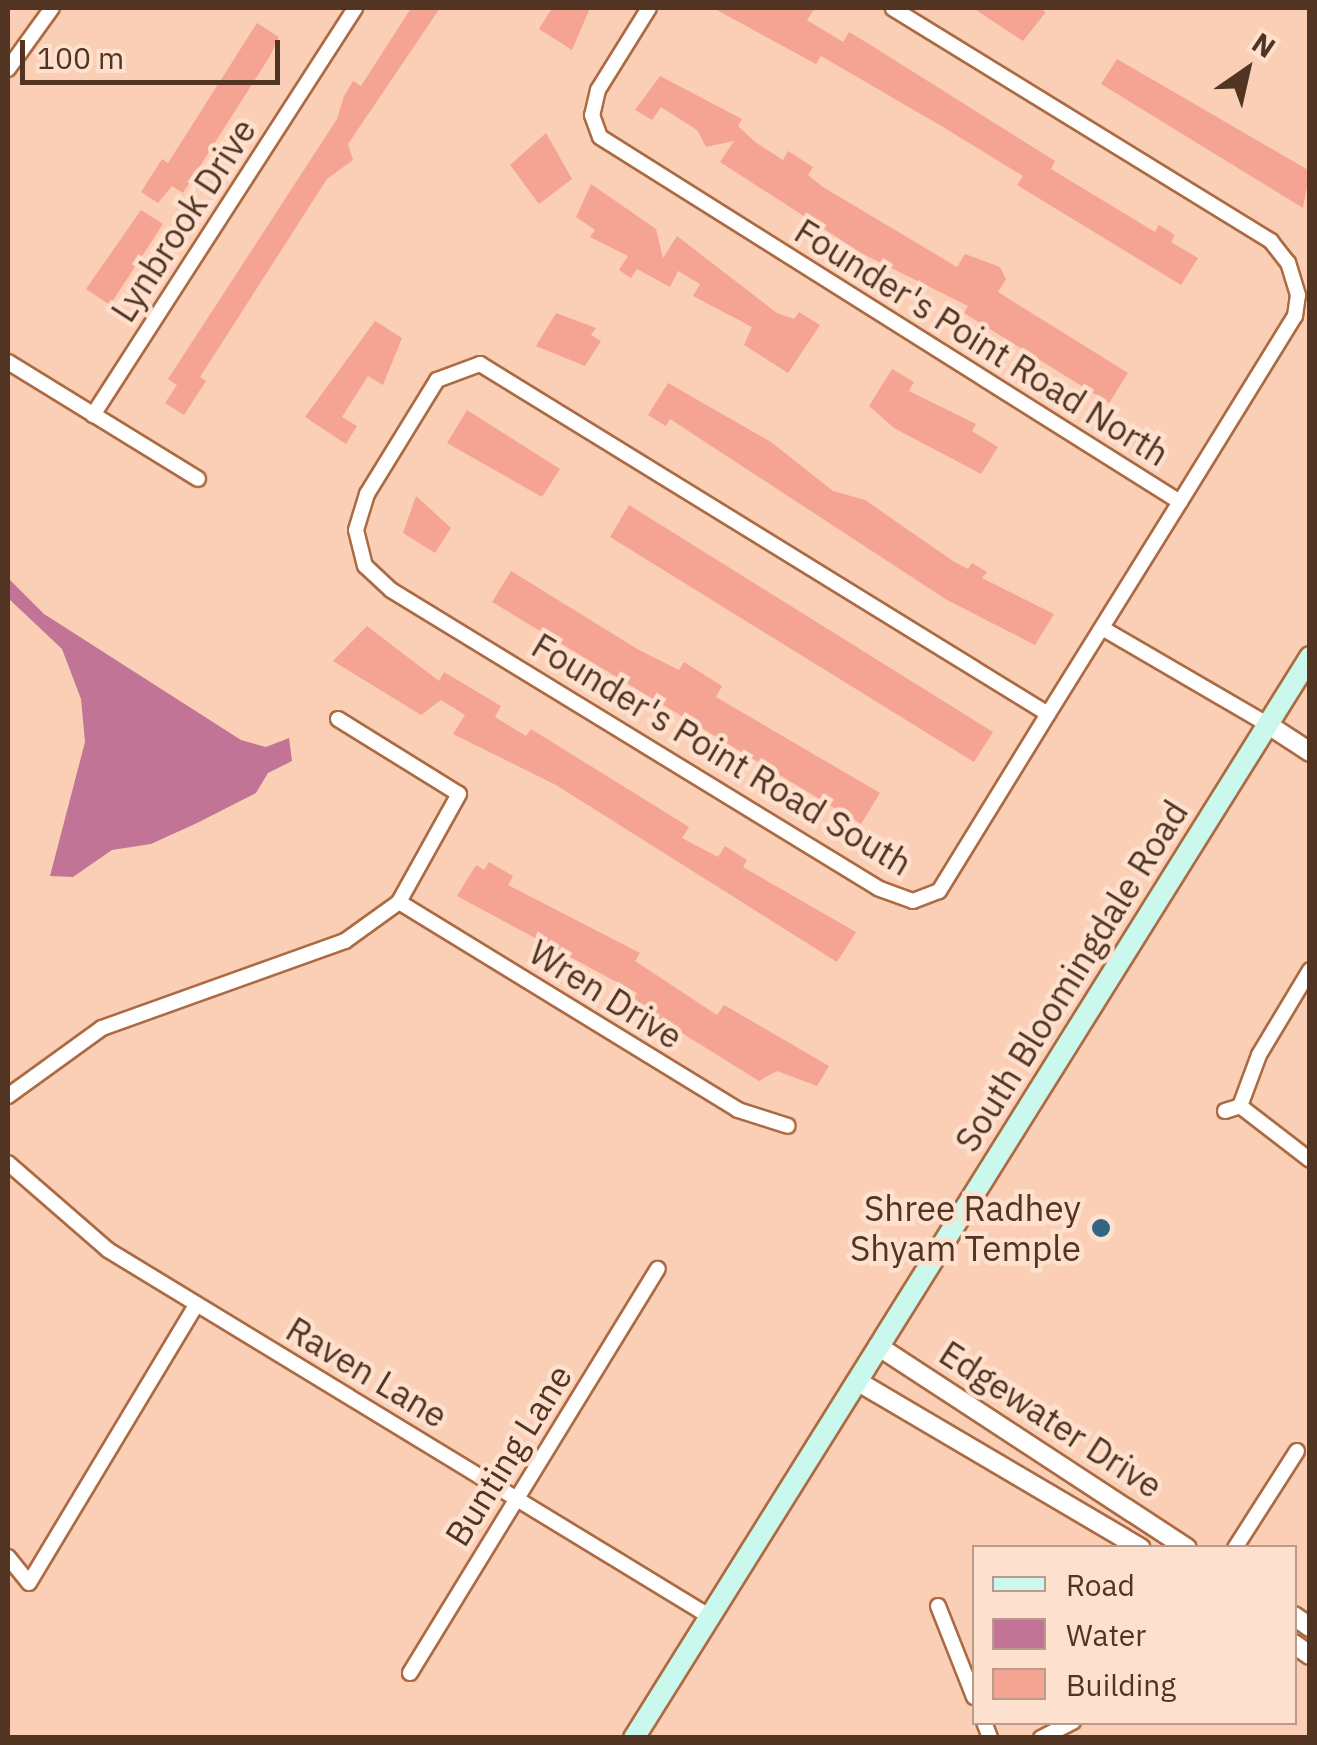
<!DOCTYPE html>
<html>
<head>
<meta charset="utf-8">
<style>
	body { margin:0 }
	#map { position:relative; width:1317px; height:1745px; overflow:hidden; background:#fbcfb5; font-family:"IBM Plex Sans",sans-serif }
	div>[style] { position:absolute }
	.water>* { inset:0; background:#c17495 }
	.building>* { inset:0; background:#f5a392 }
	.roads { filter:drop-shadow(2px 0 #ac6b42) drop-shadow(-2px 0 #ac6b42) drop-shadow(0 2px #ac6b42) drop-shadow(0 -2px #ac6b42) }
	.minor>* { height:14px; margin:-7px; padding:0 7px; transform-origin:7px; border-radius:7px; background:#fff }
	.tertiary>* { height:18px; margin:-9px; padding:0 9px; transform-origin:9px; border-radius:9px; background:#fff }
	.secondary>* { height:20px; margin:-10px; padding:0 10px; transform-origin:10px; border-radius:10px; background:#caf8ec }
	.dots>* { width:28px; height:28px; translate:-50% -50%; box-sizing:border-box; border:5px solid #fee0cf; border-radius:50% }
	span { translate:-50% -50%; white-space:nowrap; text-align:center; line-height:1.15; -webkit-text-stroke:9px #fee0cf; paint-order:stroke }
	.street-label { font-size:35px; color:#513422 }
	.poi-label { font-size:35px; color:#513422 }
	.right { translate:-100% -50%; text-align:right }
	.frame { position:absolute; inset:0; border:10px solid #513422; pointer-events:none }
	.legend { position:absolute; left:972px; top:1545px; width:325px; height:180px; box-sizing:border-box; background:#fee0cf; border:2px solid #b99b8a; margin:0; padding:12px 18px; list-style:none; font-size:30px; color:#513422 }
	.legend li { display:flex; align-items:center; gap:20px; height:50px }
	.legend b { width:50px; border:2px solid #b99b8a }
	.north { position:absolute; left:1197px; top:20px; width:100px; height:100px; -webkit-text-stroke:8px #fee0cf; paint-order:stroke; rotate:34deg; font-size:28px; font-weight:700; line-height:40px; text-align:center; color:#513422 }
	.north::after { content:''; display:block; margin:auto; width:35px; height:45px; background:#513422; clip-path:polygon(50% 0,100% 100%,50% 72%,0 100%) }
	.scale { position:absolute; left:20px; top:40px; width:260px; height:45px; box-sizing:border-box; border:5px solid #513422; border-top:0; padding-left:12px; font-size:30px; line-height:35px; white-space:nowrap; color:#513422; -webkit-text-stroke:8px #fee0cf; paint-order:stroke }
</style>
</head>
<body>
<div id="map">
	<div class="water">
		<div style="clip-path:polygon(8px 578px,44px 614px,241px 740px,266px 747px,289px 738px,292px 761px,268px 773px,256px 793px,197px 823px,151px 844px,112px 850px,73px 877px,50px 876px,85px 742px,81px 699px,62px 649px,8px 598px)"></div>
	</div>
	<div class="building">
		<div style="clip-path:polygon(411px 8px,440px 8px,348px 144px,353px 160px,327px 179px,200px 377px,206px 381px,184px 415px,165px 403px,177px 385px,168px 379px,337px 119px,344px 96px,353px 81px,361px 86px)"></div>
		<div style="clip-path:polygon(552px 8px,590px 8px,572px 50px,539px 29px)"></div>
		<div style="clip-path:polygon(713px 8px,815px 8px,807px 20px,843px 42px,849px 32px,869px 44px,1055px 161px,1051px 169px,1155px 232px,1159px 225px,1175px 235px,1171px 242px,1198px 258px,1181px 285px,1017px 185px,1023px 176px,943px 127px,821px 56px,816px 64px)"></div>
		<div style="clip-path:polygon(973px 8px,1039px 8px,1046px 12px,1023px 41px)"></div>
		<div style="clip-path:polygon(257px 23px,279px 37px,270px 56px,183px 193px,172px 186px,158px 203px,141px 192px,162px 159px,168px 163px)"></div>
		<div style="clip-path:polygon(1117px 59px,1310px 171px,1303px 208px,1101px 84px)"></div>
		<div style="clip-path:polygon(660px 76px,742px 119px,738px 126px,755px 142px,783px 160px,788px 151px,813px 167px,808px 175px,823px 187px,957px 267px,965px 254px,1000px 267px,1006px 279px,998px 292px,1128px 373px,1109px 403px,964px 313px,968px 306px,861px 253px,720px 162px,734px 141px,706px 147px,697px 130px,661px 107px,652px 120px,635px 110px)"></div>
		<div style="clip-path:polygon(546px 133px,572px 179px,539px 204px,510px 165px)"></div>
		<div style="clip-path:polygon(591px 184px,656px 229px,663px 258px,677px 236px,777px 313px,794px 319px,799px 312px,820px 325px,788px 373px,744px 345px,752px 327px,693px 296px,700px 284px,678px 271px,670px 287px,637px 269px,631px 278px,619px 270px,628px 256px,590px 237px,595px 230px,576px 217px)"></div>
		<div style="clip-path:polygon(141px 210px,163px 224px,110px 305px,86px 289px)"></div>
		<div style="clip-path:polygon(556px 313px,596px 328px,591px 335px,601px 341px,585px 366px,536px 346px)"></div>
		<div style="clip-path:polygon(375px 321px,402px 338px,383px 385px,368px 376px,342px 417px,357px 426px,346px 444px,305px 417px)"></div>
		<div style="clip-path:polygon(892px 369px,914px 382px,909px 391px,976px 424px,972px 431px,998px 447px,981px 474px,894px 428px,869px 406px)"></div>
		<div style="clip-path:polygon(668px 383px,771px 442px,833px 491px,865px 500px,953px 561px,968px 569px,972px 563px,987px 572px,982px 578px,1054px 614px,1035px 645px,947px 600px,670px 419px,666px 426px,648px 415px)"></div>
		<div style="clip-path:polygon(467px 410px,560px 469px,542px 497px,447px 443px)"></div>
		<div style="clip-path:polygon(416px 496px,451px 528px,435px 553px,403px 533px)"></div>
		<div style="clip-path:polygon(629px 505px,993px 732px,974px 762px,610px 537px)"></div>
		<div style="clip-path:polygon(511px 571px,639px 650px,679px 670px,684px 662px,722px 686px,716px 697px,880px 793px,861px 824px,492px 602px)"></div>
		<div style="clip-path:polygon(367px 626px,439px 681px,444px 672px,501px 706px,495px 717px,526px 736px,531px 729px,689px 827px,682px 838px,718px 857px,725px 846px,747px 860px,743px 867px,856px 932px,837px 962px,556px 785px,453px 734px,465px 715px,441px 700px,421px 715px,333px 661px)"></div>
		<div style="clip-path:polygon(489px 862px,513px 876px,508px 885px,640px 953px,635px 961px,717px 1015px,724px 1005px,829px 1066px,817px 1086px,777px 1071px,759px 1081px,632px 1002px,637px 993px,457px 896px,476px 865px,484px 870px)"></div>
	</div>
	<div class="roads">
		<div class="minor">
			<div style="left:649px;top:8px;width:97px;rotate:121.9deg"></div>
			<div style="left:598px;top:90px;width:26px;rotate:103deg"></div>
			<div style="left:592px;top:115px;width:23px;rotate:70deg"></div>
			<div style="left:600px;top:137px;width:685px;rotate:32.18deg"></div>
			<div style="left:1180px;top:502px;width:219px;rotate:-58.3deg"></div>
			<div style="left:1295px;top:316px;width:21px;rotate:-82deg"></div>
			<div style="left:1298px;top:295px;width:34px;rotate:-107deg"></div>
			<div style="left:1288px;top:263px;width:28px;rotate:-128deg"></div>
			<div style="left:1271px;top:241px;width:444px;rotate:-148.4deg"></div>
			<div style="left:8px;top:69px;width:75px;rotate:-54.2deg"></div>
			<div style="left:8px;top:362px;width:223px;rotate:31.6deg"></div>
			<div style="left:480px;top:364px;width:667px;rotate:31.64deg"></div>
			<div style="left:1048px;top:714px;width:208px;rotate:121.6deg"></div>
			<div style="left:939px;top:891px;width:28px;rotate:159deg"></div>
			<div style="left:913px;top:901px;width:37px;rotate:-160deg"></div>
			<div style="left:878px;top:888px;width:571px;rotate:-148.54deg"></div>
			<div style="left:391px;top:590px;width:35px;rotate:-137deg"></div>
			<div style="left:365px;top:566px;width:37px;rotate:-104deg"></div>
			<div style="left:356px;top:530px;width:38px;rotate:-73deg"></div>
			<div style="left:367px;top:494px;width:134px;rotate:-58.4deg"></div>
			<div style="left:437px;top:380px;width:46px;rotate:-20.4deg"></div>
			<div style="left:93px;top:415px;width:484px;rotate:-57.2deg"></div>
			<div style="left:1102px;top:628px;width:191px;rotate:30.2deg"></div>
			<div style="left:1048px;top:714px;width:250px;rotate:-58.1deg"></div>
			<div style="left:338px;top:719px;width:142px;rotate:31.8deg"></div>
			<div style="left:459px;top:794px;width:124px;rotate:119.1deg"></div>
			<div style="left:1310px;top:970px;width:99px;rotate:121deg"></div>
			<div style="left:1259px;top:1055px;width:54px;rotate:110.4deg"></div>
			<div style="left:1240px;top:1106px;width:88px;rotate:37.6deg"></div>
			<div style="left:8px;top:1096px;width:116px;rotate:-35.9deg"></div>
			<div style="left:102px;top:1028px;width:258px;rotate:-19.7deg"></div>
			<div style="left:345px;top:941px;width:67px;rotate:-35.8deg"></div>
			<div style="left:399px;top:902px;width:398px;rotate:31.5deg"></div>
			<div style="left:738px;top:1110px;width:52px;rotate:17.7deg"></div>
			<div style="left:1225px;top:1111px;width:16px;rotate:-18deg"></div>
			<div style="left:8px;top:1163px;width:133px;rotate:41deg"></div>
			<div style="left:108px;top:1250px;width:704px;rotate:31.34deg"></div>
			<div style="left:1235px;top:1548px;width:115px;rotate:-57.4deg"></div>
			<div style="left:8px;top:1557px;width:33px;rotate:51deg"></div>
			<div style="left:29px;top:1583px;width:324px;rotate:-59deg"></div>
			<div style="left:938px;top:1606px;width:98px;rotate:68.4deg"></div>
			<div style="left:410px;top:1673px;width:474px;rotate:-58.5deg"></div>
			<div style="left:984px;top:1722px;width:17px;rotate:69deg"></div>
			<div style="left:1041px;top:1738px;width:36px;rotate:-27deg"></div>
		</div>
		<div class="tertiary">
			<div style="left:1267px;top:724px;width:51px;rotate:33.1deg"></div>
			<div style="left:878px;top:1346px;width:369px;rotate:33.2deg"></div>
			<div style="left:857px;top:1381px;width:329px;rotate:30.5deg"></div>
			<div style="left:1294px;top:1616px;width:19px;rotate:35deg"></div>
			<div style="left:1294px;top:1644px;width:19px;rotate:35deg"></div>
		</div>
		<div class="secondary">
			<div style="left:634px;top:1738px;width:1275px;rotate:-57.98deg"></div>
		</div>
	</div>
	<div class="dots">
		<div style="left:1101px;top:1228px;background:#306681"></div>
	</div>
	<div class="street-label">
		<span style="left:183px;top:220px;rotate:-57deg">Lynbrook Drive</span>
		<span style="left:982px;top:342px;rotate:32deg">Founder's Point Road North</span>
		<span style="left:722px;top:754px;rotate:31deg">Founder's Point Road South</span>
		<span style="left:1071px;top:976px;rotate:-58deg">South Bloomingdale Road</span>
		<span style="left:606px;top:994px;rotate:32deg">Wren Drive</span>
		<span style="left:367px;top:1372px;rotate:31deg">Raven Lane</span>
		<span style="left:1051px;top:1419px;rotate:33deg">Edgewater Drive</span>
		<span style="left:508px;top:1455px;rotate:-58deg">Bunting Lane</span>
	</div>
	<div class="poi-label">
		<span class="right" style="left:1081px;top:1228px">Shree Radhey<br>Shyam Temple</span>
	</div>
	<div class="frame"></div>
	<ul class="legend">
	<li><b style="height:12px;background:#caf8ec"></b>Road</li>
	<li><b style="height:28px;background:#c17495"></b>Water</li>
	<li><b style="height:28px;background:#f5a392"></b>Building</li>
	</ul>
	<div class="north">N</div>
	<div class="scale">100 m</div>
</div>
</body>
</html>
